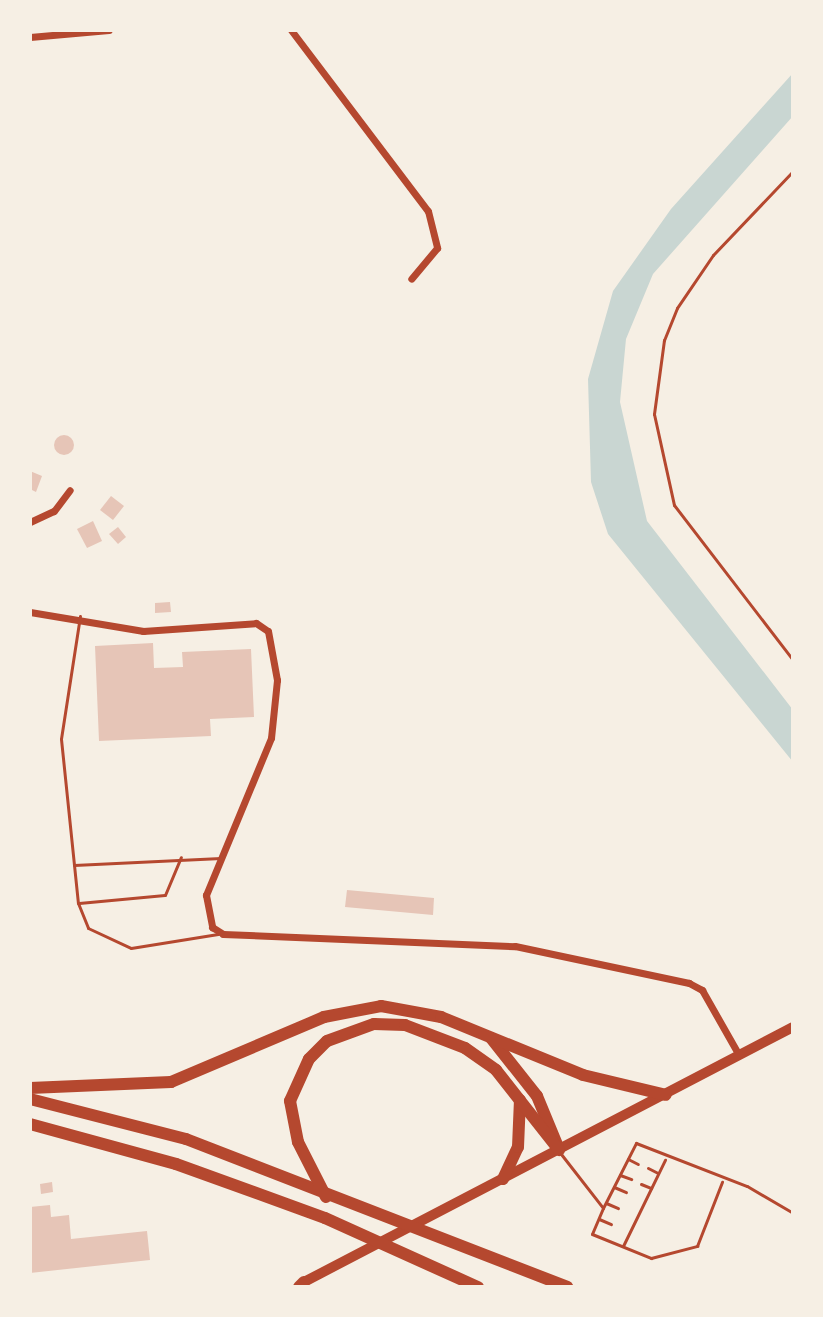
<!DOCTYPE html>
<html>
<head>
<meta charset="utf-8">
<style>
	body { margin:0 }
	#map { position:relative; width:823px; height:1317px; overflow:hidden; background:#f6efe4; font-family:"Golos Text",sans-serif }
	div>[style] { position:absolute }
	.water>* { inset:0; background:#c9d6d2 }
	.building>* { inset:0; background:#e6c5b7 }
	.round { border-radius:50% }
	.service>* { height:3px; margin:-1.5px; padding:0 1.5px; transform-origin:1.5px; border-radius:1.5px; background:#b5482f }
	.minor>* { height:7px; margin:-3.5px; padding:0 3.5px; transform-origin:3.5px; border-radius:3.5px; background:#b5482f }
	.primary>* { height:10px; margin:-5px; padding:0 5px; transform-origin:5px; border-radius:5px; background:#b5482f }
	.motorway>* { height:12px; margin:-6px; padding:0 6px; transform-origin:6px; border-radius:6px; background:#b5482f }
	span { translate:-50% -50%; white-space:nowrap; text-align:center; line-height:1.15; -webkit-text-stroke:6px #f6efe4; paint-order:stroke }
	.frame { position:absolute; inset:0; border:32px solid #f6efe4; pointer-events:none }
</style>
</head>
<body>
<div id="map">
	<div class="water">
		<div style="clip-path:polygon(793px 73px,793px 116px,653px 274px,626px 339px,620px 402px,647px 521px,793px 710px,793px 762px,608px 534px,591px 482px,588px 379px,613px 291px,671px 209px)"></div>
	</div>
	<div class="building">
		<div class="round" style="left:54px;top:435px;width:20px;height:20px"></div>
		<div style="clip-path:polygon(30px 471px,42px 476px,36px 492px,30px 489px)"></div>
		<div style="clip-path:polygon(111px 496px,124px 506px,113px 520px,100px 510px)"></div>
		<div style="clip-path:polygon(93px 521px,102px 541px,87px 548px,77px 529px)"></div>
		<div style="clip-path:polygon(118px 527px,126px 537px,118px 544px,109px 534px)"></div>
		<div style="clip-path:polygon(170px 602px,171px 612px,155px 613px,155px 603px)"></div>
		<div style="clip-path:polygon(153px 643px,154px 668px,183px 667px,182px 652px,251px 649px,254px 717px,210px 719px,211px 736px,99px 741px,95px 646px)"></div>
		<div style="clip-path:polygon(347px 890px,434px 898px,433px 915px,345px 907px)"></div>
		<div style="clip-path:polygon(52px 1182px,53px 1192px,41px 1194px,40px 1184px)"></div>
		<div style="clip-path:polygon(50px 1205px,51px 1217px,69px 1215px,71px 1239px,147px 1231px,150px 1260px,30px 1273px,30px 1207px)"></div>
	</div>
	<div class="service">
		<div style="left:793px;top:171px;width:116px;rotate:133.6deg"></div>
		<div style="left:713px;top:255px;width:64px;rotate:124.2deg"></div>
		<div style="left:677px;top:308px;width:35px;rotate:112deg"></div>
		<div style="left:664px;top:340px;width:75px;rotate:97.7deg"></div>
		<div style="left:654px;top:414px;width:93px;rotate:77.6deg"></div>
		<div style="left:674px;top:505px;width:195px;rotate:52.5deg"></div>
		<div style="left:80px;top:616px;width:124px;rotate:98.8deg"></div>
		<div style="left:61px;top:739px;width:165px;rotate:84.1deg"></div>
		<div style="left:78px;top:903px;width:27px;rotate:68deg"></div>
		<div style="left:88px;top:928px;width:47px;rotate:24.9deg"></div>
		<div style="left:131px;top:948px;width:88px;rotate:-9.1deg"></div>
		<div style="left:74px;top:865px;width:147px;rotate:-2.7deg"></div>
		<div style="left:79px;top:903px;width:86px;rotate:-5.3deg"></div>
		<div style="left:165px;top:895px;width:41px;rotate:-67.2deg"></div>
		<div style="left:561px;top:1154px;width:68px;rotate:52.1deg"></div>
		<div style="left:603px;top:1208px;width:28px;rotate:113deg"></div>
		<div style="left:592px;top:1234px;width:64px;rotate:22.1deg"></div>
		<div style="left:651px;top:1258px;width:48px;rotate:-14.6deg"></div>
		<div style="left:697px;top:1246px;width:69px;rotate:-68.7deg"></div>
		<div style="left:628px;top:1159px;width:11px;rotate:27deg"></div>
		<div style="left:648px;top:1168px;width:11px;rotate:27deg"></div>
		<div style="left:620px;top:1175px;width:12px;rotate:20deg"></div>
		<div style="left:641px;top:1184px;width:11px;rotate:22deg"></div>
		<div style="left:614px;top:1187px;width:13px;rotate:23deg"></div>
		<div style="left:606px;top:1203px;width:13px;rotate:23deg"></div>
		<div style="left:603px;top:1208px;width:73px;rotate:-63.1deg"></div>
		<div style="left:636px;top:1143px;width:119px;rotate:21.2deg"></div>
		<div style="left:747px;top:1186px;width:53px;rotate:30.4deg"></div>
		<div style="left:599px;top:1219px;width:13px;rotate:23deg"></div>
		<div style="left:623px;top:1246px;width:96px;rotate:-64deg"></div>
	</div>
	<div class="minor">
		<div style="left:291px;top:30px;width:227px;rotate:52.9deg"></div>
		<div style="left:428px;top:211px;width:38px;rotate:76deg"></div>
		<div style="left:437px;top:248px;width:40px;rotate:130deg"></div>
		<div style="left:30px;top:37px;width:79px;rotate:-5.1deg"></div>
		<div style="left:30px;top:522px;width:26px;rotate:-25deg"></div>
		<div style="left:54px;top:511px;width:26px;rotate:-53deg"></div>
		<div style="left:30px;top:612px;width:115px;rotate:9.5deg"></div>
		<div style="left:143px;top:631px;width:113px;rotate:-4deg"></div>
		<div style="left:256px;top:623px;width:14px;rotate:34deg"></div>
		<div style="left:268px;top:631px;width:50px;rotate:79.6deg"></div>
		<div style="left:277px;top:680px;width:58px;rotate:95.9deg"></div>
		<div style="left:271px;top:738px;width:170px;rotate:112.5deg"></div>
		<div style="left:206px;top:895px;width:33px;rotate:79deg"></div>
		<div style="left:212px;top:927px;width:13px;rotate:32deg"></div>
		<div style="left:223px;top:934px;width:292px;rotate:2.4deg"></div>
		<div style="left:515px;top:946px;width:178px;rotate:12deg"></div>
		<div style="left:689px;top:983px;width:15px;rotate:28deg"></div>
		<div style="left:702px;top:990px;width:75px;rotate:60.4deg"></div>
	</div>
	<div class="primary">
		<div style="left:304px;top:1282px;width:551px;rotate:-27.54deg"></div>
	</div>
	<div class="motorway">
		<div style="left:491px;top:1038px;width:74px;rotate:51.6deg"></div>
		<div style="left:537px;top:1096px;width:55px;rotate:67.6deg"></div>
		<div style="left:30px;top:1088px;width:141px;rotate:-2.4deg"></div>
		<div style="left:171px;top:1082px;width:166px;rotate:-23deg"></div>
		<div style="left:324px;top:1017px;width:58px;rotate:-10.9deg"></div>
		<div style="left:381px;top:1006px;width:61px;rotate:10.4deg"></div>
		<div style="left:441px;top:1017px;width:153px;rotate:22.2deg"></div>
		<div style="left:583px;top:1075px;width:85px;rotate:13.5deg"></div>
		<div style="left:30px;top:1099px;width:161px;rotate:14.4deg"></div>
		<div style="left:186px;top:1139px;width:409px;rotate:21.2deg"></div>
		<div style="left:30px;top:1124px;width:151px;rotate:15.3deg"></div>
		<div style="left:176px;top:1164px;width:158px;rotate:19.9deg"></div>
		<div style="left:325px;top:1218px;width:168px;rotate:24.3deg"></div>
		<div style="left:503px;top:1179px;width:35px;rotate:-65deg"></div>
		<div style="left:518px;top:1147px;width:47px;rotate:-87.6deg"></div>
		<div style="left:326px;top:1197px;width:62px;rotate:-117deg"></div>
		<div style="left:298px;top:1142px;width:42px;rotate:-101deg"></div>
		<div style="left:290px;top:1101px;width:46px;rotate:-65.7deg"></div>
		<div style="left:309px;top:1059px;width:25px;rotate:-45deg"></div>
		<div style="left:327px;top:1041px;width:50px;rotate:-19.9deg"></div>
		<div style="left:374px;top:1024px;width:31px;rotate:2deg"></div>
		<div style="left:405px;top:1025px;width:64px;rotate:21deg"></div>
		<div style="left:465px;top:1048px;width:38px;rotate:35deg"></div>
		<div style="left:496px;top:1070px;width:102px;rotate:51.8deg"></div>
		<div style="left:299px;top:1287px;width:7px;rotate:-45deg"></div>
	</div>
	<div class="frame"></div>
</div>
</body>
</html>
